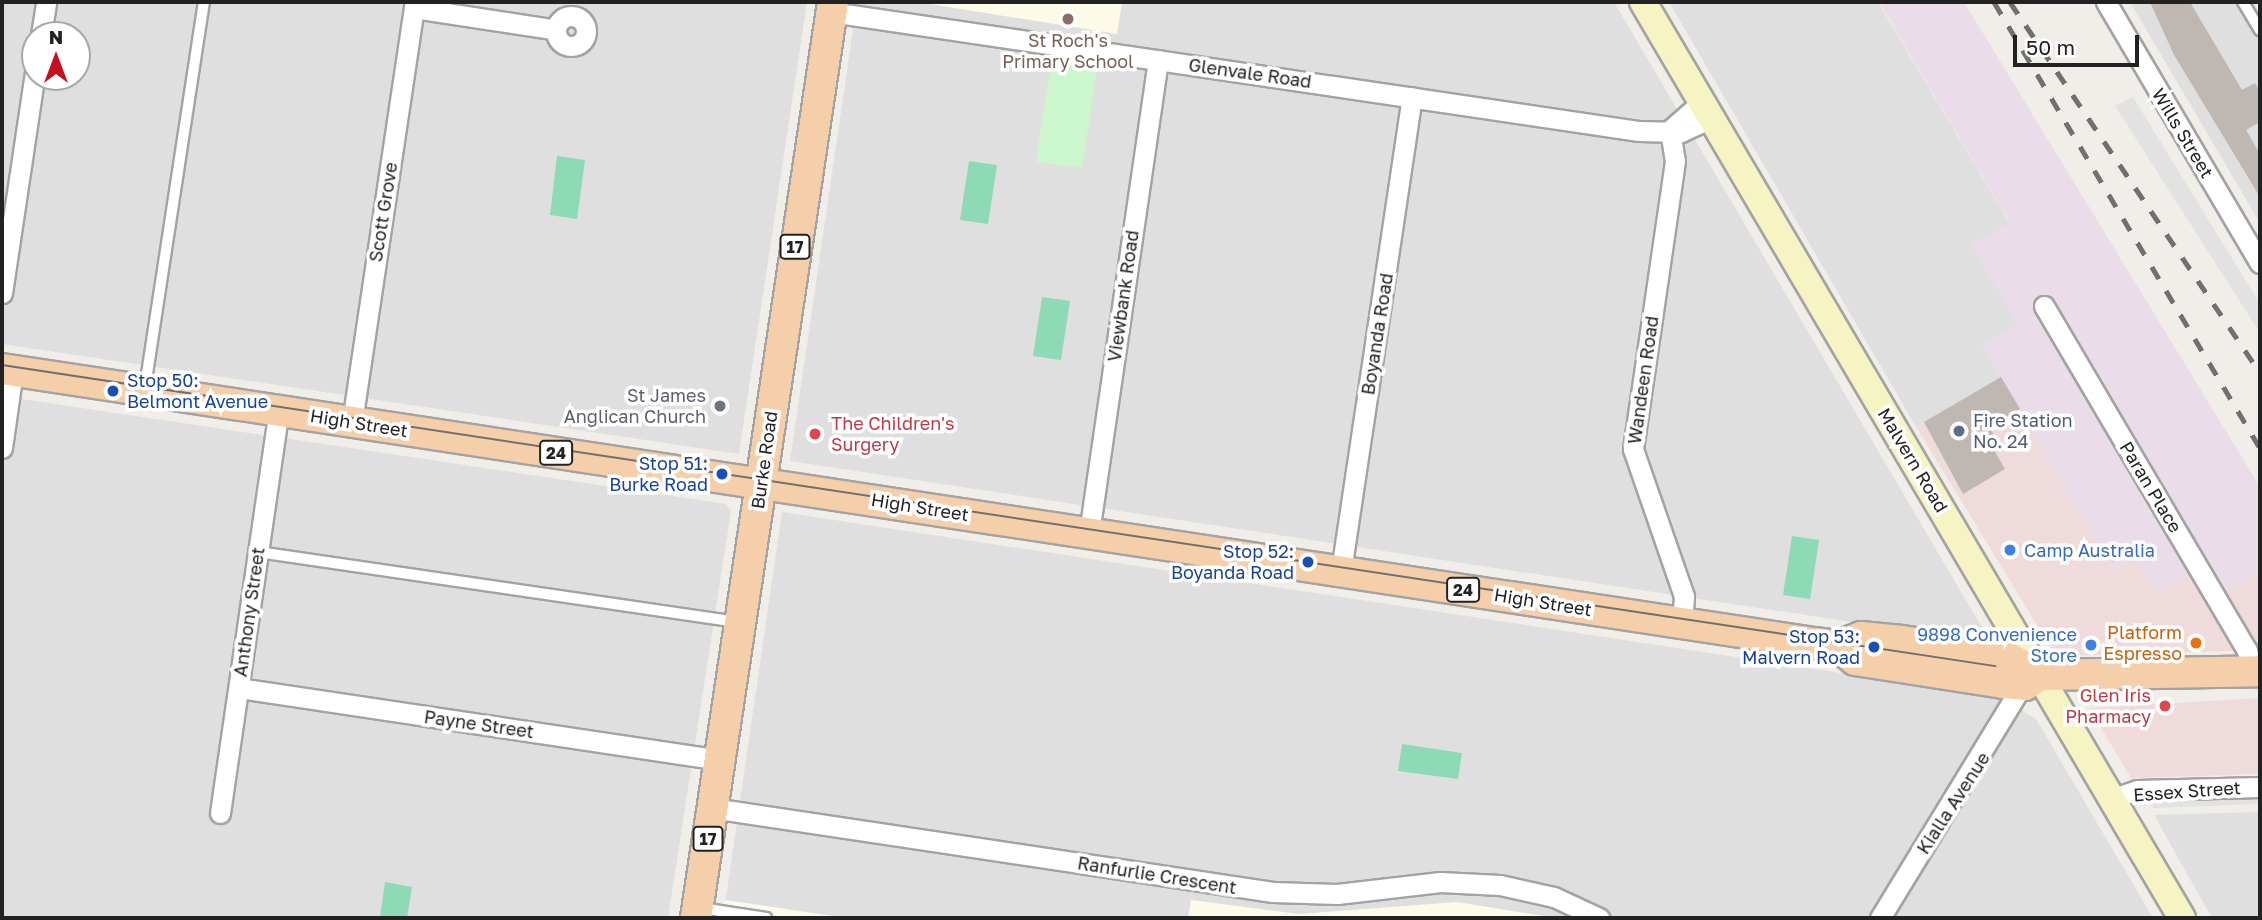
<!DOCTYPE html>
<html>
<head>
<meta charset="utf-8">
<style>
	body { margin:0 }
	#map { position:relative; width:2262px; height:920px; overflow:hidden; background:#f1eee9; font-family:"Golos Text",sans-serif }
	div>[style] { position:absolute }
	.residential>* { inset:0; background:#e0dfdf }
	.commercial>* { inset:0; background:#f0dbdc }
	.industrial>* { inset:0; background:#eadce8 }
	.education>* { inset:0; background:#fdfbe7 }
	.park>* { inset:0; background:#ccf6cb }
	.pitch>* { inset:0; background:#8ed9b6 }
	.parking>* { inset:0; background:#e2e2e2 }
	.building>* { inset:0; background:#bfb7b2 }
	.roads { filter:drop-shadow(2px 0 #a3a3a3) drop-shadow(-2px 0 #a3a3a3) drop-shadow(0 2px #a3a3a3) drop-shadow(0 -2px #a3a3a3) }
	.lane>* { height:10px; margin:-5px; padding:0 5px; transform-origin:5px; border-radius:5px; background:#fff }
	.street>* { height:19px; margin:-9.5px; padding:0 9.5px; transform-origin:9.5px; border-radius:9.5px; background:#fff }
	.street>.ring { margin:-9.5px; padding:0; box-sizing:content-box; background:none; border:19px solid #fff; border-radius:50% }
	.secondary>* { height:26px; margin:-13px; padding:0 13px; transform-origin:13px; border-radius:13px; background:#f6f4c3 }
	.primary>* { height:30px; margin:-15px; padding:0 15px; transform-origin:15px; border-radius:15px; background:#f5ceaa }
	.tram>* { height:2px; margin:-1px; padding:0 1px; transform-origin:1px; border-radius:1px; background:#707070 }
	.rail>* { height:5px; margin-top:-2.5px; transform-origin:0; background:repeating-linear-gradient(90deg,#707070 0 14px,transparent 0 28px) }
	.dots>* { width:19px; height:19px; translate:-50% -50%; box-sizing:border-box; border:4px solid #fff; border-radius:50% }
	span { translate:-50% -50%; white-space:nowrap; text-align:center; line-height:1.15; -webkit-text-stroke:7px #fff; paint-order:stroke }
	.shield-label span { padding:2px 5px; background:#fff; border:2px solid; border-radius:5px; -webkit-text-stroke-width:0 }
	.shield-label { font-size:16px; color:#222; font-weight:700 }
	.education-label { font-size:18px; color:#785e54 }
	.street-label { font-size:18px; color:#222 }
	.transit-label { font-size:18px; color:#164399 }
	.left { translate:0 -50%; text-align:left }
	.right { translate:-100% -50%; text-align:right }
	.worship-label { font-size:18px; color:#5b616d }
	.service-label { font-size:18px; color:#4e5e75 }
	.health-label { font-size:18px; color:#be3a42 }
	.shop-label { font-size:18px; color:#366cbe }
	.food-label { font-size:18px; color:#c56008 }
	.frame { position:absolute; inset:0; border:4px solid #222; pointer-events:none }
	.north { position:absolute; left:21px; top:21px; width:70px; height:70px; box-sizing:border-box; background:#fff; border:2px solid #a7a7a7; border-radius:50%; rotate:0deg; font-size:19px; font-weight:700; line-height:28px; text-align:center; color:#222 }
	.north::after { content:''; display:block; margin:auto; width:24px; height:32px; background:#c4101f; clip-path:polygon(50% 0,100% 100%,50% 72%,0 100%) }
	.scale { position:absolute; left:2013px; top:35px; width:126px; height:32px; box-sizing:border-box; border:4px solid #222; border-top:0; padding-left:9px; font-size:21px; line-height:24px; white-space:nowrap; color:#222; -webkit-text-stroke:5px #fff; paint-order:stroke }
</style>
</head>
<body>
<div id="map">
	<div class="residential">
		<div style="clip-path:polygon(evenodd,2px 2px,807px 2px,739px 454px,2px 344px,2px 2px,35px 35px,77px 35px,77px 77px,35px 77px,35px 35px)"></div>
		<div style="clip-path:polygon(857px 2px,1614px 2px,1987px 636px,1984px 640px,1891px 628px,790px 461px)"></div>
		<div style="clip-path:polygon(1669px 2px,1878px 2px,2010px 224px,1972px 245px,2019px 324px,1982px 345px,2001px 377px,1916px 427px)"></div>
		<div style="clip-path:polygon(2130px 2px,2253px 2px,2260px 14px,2260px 223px)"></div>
		<div style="clip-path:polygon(2px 396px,726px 504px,731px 511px,668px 918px,2px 918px)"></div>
		<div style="clip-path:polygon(782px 512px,1999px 697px,2036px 719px,2153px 918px,723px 918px)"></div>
		<div style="clip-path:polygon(2260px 812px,2260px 918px,2212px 918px,2154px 815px)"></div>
	</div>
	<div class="commercial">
		<div style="clip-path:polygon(2001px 377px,2113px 570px,2135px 557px,2209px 563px,2226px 592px,2260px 571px,2260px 650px,2056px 656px,1916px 427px)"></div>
		<div style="clip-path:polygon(2260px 698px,2260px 774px,2131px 778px,2089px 708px)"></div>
	</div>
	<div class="industrial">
		<div style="clip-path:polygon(1879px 2px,1964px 2px,2260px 487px,2260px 571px,2226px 592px,2209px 563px,2158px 594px,2135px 558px,2113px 570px,1982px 345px,2019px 324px,1971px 245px,2010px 223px)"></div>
	</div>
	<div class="education">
		<div style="clip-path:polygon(917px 2px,1122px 2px,1117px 34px)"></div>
		<div style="clip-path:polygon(725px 900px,847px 918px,723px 918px)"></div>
		<div style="clip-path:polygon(1191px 900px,1299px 914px,1457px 902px,1556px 918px,1188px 918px)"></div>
	</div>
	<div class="park">
		<div style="clip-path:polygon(1051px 62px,1097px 69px,1082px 168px,1036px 162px)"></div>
	</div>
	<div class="pitch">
		<div style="clip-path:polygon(557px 156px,585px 160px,577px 219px,550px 215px)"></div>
		<div style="clip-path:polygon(969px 161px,997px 165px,988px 224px,960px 220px)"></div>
		<div style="clip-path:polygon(1042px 297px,1070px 301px,1061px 360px,1033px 356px)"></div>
		<div style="clip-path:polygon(1792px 536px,1819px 540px,1810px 599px,1783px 595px)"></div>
		<div style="clip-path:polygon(1402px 744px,1462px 753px,1458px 779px,1398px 771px)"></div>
		<div style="clip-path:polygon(385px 882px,412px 887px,407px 918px,380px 918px)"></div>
	</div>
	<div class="parking">
		<div style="clip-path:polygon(2133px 97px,2260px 304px,2260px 333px,2115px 106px)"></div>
		<div style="clip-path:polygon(2260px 792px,2260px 804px,2153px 808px,2152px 796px)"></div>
	</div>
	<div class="building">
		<div style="clip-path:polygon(2150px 2px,2190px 2px,2242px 90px,2255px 83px,2260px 92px,2260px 122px,2246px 130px,2260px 154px,2260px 197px,2174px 55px)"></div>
		<div style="clip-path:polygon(2001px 377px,2020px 409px,1989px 427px,1995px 436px,1988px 440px,2005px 469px,1963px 494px,1924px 422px)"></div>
	</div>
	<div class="roads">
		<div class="lane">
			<div style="left:2243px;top:2px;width:33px;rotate:59deg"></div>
			<div style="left:145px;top:387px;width:389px;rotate:-81.3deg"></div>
			<div style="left:258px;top:552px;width:483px;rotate:8.3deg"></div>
			<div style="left:701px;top:908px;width:66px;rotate:8.7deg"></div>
		</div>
		<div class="street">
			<div style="left:2106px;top:2px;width:303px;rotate:59.5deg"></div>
			<div style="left:414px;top:8px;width:140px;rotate:8.7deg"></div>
			<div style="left:831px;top:12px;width:817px;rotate:8.38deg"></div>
			<div style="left:1639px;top:131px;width:42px;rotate:1.4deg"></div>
			<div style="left:1681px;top:132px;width:33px;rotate:-25deg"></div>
			<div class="ring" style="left:556px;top:16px;width:11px;height:11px"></div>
			<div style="left:41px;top:35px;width:33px;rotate:-81deg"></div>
			<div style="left:1670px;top:130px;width:31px;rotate:81deg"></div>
			<div style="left:1675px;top:161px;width:291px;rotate:98.3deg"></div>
			<div style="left:1633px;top:449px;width:156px;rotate:70.9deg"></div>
			<div style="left:1684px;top:596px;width:27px;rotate:94deg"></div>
			<div style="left:1670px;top:130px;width:43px;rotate:-41.2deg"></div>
			<div style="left:2px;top:293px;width:222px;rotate:-81.5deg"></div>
			<div style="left:2044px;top:306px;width:399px;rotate:59.5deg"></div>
			<div style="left:2247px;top:650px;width:23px;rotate:77deg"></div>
			<div style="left:352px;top:422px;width:425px;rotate:-81.5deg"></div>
			<div style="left:2px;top:448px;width:78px;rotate:-81.9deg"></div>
			<div style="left:1089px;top:533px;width:478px;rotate:-81.7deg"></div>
			<div style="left:1341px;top:571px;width:479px;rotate:-81.5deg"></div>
			<div style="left:239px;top:688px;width:486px;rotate:8.5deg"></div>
			<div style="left:2114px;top:798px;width:24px;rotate:-19deg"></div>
			<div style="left:2137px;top:790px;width:123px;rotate:-1.4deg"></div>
			<div style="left:712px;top:808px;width:567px;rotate:8.52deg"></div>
			<div style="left:1273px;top:892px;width:64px;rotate:1.8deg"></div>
			<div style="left:1337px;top:894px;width:104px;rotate:-6.6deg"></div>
			<div style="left:1440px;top:882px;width:60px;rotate:2.9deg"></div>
			<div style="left:1500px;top:885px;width:55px;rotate:12.5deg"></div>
			<div style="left:1554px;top:897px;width:50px;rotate:25deg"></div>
			<div style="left:220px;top:813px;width:406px;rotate:-81.7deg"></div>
			<div style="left:1880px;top:918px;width:273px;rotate:-58.6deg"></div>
		</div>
		<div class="secondary">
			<div style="left:1643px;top:2px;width:1063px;rotate:59.53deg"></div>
		</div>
		<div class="primary">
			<div style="left:2px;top:369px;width:1833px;rotate:8.6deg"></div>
			<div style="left:1814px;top:643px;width:24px;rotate:7deg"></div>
			<div style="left:1838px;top:646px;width:25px;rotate:-21deg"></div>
			<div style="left:1861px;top:637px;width:41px;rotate:5.6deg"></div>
			<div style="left:1902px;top:641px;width:108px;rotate:9deg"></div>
			<div style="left:2009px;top:658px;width:35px;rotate:29deg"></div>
			<div style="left:2040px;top:675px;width:220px;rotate:-1deg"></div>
			<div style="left:1838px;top:646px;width:22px;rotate:39deg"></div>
			<div style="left:1855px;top:660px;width:150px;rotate:8.8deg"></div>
			<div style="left:2003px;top:683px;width:22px;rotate:5deg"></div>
			<div style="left:2025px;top:685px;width:18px;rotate:-34deg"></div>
			<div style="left:696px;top:918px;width:926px;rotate:-81.49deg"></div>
		</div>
	</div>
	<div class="tram">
		<div style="left:2px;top:365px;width:2016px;rotate:8.59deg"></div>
	</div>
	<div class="rail">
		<div style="left:1994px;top:2px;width:519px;rotate:59.19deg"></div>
		<div style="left:2010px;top:2px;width:447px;rotate:56deg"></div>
	</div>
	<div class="dots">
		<div style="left:1068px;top:19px;background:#8d6e63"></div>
		<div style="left:113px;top:391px;background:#1a4fb4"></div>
		<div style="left:720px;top:406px;background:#6b7280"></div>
		<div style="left:1959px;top:431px;background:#5c6f8a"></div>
		<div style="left:815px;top:434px;background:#e0444e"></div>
		<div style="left:722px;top:474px;background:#1a4fb4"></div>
		<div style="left:2010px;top:550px;background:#3f7fe0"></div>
		<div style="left:1308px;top:562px;background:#1a4fb4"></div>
		<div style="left:2196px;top:643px;background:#e8710a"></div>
		<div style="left:2091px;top:645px;background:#3f7fe0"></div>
		<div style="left:1874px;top:647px;background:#1a4fb4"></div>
		<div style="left:2165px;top:706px;background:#e0444e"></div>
	</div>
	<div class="shield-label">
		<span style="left:795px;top:247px">17</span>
		<span style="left:556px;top:453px">24</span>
		<span style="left:1463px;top:590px">24</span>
		<span style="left:708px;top:839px">17</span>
	</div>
	<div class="education-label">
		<span style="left:1068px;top:51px">St Roch's<br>Primary School</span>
	</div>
	<div class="street-label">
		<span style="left:1250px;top:73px;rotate:8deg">Glenvale Road</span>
		<span style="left:2183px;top:133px;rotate:59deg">Wills Street</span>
		<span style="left:383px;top:212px;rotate:-81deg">Scott Grove</span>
		<span style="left:1123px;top:296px;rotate:-82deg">Viewbank Road</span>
		<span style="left:1377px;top:334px;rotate:-81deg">Boyanda Road</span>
		<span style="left:1643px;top:380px;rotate:-82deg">Wandeen Road</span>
		<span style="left:359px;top:423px;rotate:9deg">High Street</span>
		<span style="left:764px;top:460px;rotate:-82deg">Burke Road</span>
		<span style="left:1913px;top:460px;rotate:59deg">Malvern Road</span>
		<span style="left:2151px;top:487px;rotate:59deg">Paran Place</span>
		<span style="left:920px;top:507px;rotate:9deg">High Street</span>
		<span style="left:1543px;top:602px;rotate:9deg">High Street</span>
		<span style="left:249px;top:612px;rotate:-82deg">Anthony Street</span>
		<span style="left:479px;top:724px;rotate:8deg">Payne Street</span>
		<span style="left:2187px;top:791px;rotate:-4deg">Essex Street</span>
		<span style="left:1953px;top:803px;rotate:-57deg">Kialla Avenue</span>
		<span style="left:1157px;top:875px;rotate:9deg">Ranfurlie Crescent</span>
	</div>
	<div class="transit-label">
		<span class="left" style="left:127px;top:391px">Stop 50:<br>Belmont Avenue</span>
		<span class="right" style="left:708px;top:474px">Stop 51:<br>Burke Road</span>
		<span class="right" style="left:1294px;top:562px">Stop 52:<br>Boyanda Road</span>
		<span class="right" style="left:1860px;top:647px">Stop 53:<br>Malvern Road</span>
	</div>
	<div class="worship-label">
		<span class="right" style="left:706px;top:406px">St James<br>Anglican Church</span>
	</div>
	<div class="service-label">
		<span class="left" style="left:1973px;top:431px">Fire Station<br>No. 24</span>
	</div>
	<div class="health-label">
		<span class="left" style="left:831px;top:434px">The Children's<br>Surgery</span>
		<span class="right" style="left:2151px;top:706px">Glen Iris<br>Pharmacy</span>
	</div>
	<div class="shop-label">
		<span class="left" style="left:2024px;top:550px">Camp Australia</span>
		<span class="right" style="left:2077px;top:645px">9898 Convenience<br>Store</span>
	</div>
	<div class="food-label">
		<span class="right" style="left:2182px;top:643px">Platform<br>Espresso</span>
	</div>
	<div class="frame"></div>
	<div class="north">N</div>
	<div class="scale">50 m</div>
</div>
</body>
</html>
